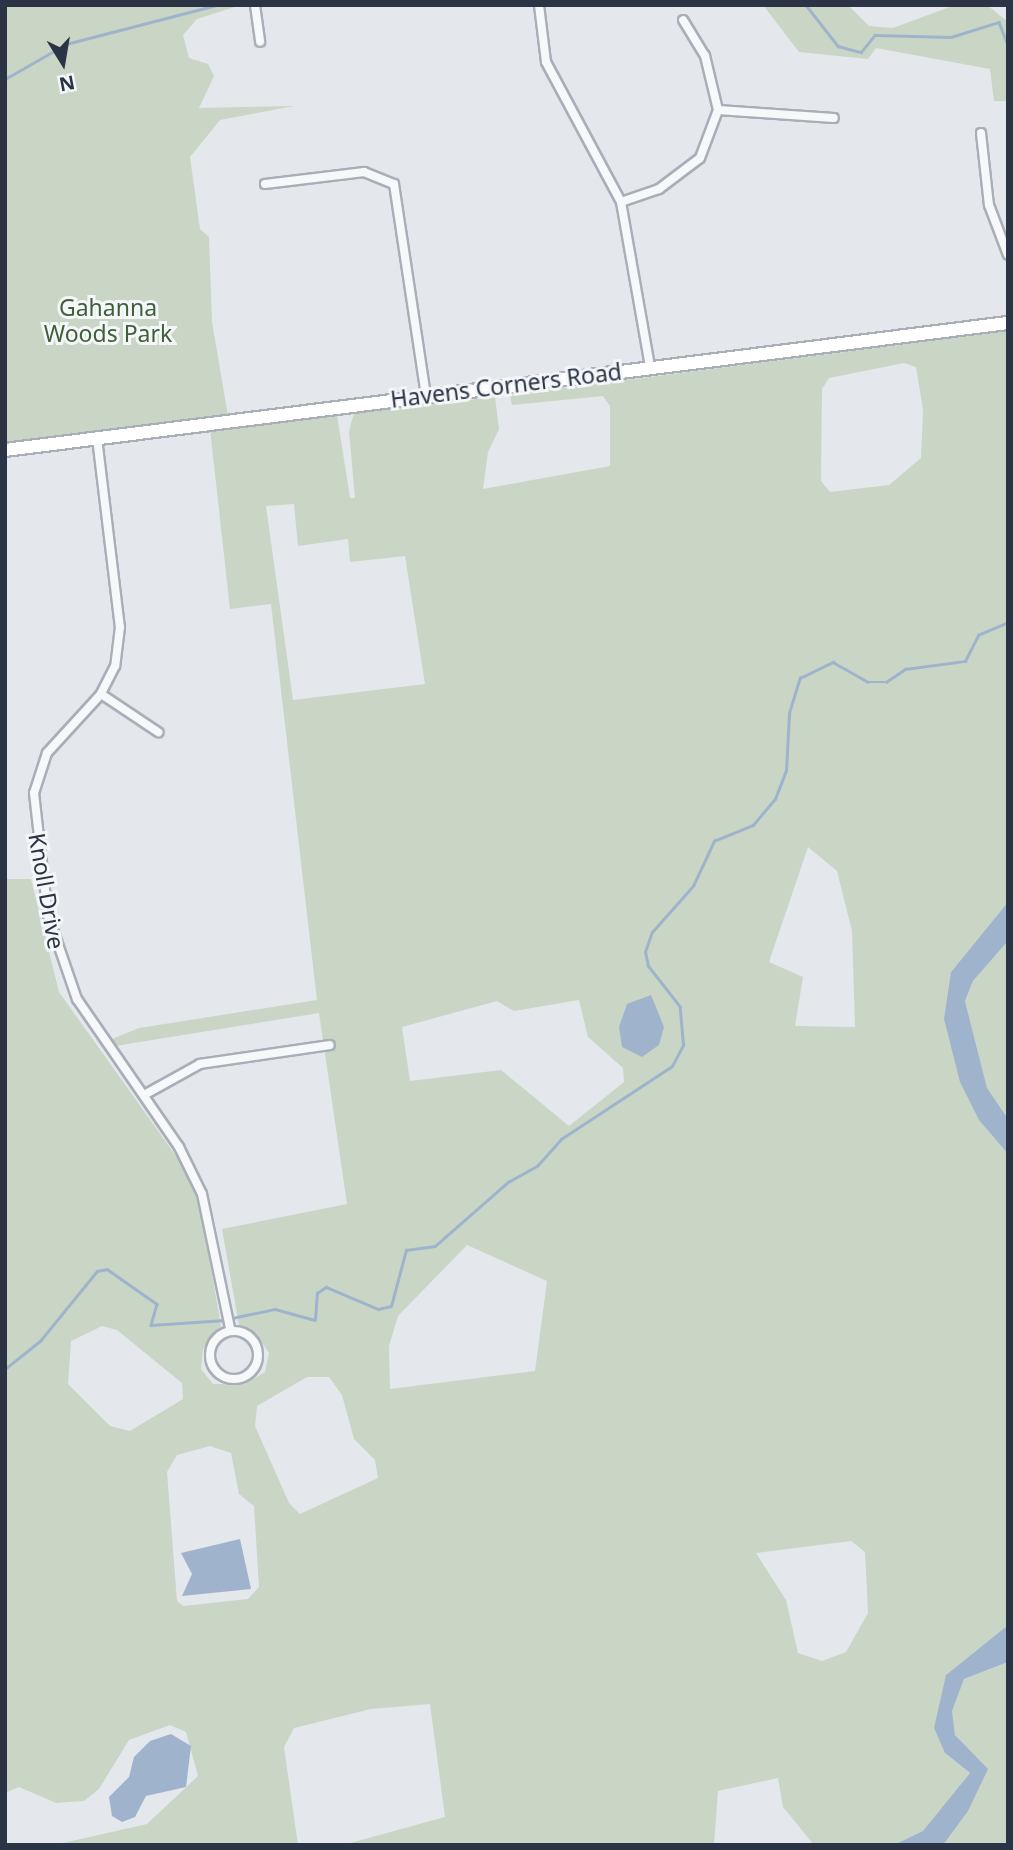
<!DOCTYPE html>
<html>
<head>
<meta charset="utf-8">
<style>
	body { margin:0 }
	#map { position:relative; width:1013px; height:1850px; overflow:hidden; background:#e4e7ec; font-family:"Noto Sans",sans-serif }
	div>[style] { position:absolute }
	.green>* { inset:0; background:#c9d6c5 }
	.water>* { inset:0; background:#9fb4cc }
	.stream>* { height:2.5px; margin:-1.25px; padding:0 1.25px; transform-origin:1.25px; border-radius:1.25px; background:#9fb4cc }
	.roads { filter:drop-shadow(2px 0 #a9aeb7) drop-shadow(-2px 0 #a9aeb7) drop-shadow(0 2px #a9aeb7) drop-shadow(0 -2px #a9aeb7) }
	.street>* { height:8px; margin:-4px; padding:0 4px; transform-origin:4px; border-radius:4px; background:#f7f8fa }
	.street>.ring { margin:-4px; padding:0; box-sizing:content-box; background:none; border:8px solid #f7f8fa; border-radius:50% }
	.primary>* { height:12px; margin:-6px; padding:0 6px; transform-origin:6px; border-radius:6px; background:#fff }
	span { translate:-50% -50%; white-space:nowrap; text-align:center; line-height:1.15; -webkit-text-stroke:6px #f4f6f9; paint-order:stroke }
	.park-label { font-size:23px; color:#3f6138 }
	.street-label { font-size:23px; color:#2b3445 }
	.frame { position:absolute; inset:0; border:7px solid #2b3445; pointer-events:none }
	.north { position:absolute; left:28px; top:28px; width:70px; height:70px; -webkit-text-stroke:5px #f4f6f9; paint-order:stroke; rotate:169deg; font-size:19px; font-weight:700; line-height:28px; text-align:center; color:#2b3445 }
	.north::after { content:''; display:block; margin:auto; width:24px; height:32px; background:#2b3445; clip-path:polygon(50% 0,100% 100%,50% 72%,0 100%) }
</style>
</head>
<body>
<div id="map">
	<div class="green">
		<div style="clip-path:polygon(5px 5px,241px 5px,197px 19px,183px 35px,189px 58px,208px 64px,214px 76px,199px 108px,294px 106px,220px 120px,190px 157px,200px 229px,209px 237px,212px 322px,228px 416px,5px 444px)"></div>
		<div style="clip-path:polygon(763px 5px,848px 5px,869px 26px,893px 28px,955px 5px,987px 5px,1008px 22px,1008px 101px,994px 101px,990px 69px,876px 48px,868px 59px,799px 52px)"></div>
		<div style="clip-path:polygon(evenodd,1008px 331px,1008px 902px,951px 972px,979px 1119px,1008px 1154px,1008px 1625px,946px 1675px,945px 1753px,970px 1773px,923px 1832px,894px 1845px,814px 1845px,783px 1807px,778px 1778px,718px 1791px,714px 1845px,343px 1845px,445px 1817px,430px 1704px,371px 1709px,294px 1728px,284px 1747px,298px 1845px,54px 1845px,147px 1824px,198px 1776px,186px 1732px,170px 1725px,129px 1740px,99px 1789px,84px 1801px,56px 1803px,19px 1787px,5px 1793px,5px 879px,31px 879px,59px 992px,186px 1170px,200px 1205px,221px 1326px,203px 1349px,201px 1369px,213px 1384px,245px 1384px,265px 1372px,269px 1353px,256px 1334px,239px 1325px,222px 1229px,347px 1204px,319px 1013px,115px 1046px,112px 1039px,139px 1028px,317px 1000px,271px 604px,230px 609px,210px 429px,337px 415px,350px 498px,355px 498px,349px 431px,354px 413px,495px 397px,499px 429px,488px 452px,483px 489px,610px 466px,610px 406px,603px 396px,512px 405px,510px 395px,1008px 331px,904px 363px,916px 367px,923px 410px,921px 458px,889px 485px,830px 492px,821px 481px,822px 389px,829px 378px,904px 363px,1008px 331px,294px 504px,298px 546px,348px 539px,350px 562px,405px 556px,425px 684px,293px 700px,266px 506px,294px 504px,1008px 331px,808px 847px,837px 871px,852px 931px,855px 1027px,795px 1026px,803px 977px,769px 962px,808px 847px,1008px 331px,579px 1000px,588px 1037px,623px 1068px,624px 1082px,569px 1126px,501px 1070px,410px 1081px,402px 1027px,497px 1001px,514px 1011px,579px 1000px,1008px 331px,467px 1245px,547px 1281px,535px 1371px,390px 1389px,389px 1346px,398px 1316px,467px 1245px,1008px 331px,102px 1326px,117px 1330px,182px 1383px,183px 1399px,130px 1431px,110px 1426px,68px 1384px,71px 1341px,102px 1326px,1008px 331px,307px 1377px,329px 1377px,342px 1395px,354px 1439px,375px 1460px,378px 1478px,300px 1514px,289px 1503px,255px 1426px,257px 1406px,307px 1377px,1008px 331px,210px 1446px,231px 1453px,239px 1494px,254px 1506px,259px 1587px,248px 1599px,183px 1606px,177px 1601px,167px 1472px,177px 1455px,210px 1446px,1008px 331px,851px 1541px,865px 1552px,868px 1613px,846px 1652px,822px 1661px,798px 1653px,786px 1600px,756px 1553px,851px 1541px)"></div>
		<div style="clip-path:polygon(1008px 941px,1008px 1119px,987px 1089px,965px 1001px,973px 981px)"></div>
		<div style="clip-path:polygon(1008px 1662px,1008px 1845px,943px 1845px,987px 1769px,955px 1735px,951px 1711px,964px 1679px)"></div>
	</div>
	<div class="water">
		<div style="clip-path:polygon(1008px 902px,1008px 941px,973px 981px,965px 1001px,987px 1088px,1008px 1119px,1008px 1154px,979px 1120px,960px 1082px,944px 1019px,951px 972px)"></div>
		<div style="clip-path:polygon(651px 995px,664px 1027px,659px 1045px,642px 1057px,622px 1047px,619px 1027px,627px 1004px)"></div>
		<div style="clip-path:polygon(240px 1539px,251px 1589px,182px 1596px,192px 1574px,181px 1553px)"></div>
		<div style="clip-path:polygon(1008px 1625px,1008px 1662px,964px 1679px,952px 1711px,955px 1735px,988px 1769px,968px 1811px,943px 1845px,894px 1845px,923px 1831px,970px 1773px,945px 1753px,934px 1728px,946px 1675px)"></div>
		<div style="clip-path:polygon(171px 1734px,191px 1746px,186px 1787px,146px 1796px,135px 1817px,122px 1822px,112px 1816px,109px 1797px,129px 1777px,134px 1757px,150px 1741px)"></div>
	</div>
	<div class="stream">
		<div style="left:806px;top:5px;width:52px;rotate:52deg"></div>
		<div style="left:838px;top:46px;width:24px;rotate:15deg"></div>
		<div style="left:861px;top:52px;width:22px;rotate:-51deg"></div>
		<div style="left:875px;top:35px;width:76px;rotate:1.5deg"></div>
		<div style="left:951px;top:37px;width:50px;rotate:-17.4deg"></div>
		<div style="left:999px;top:22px;width:26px;rotate:69deg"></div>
		<div style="left:5px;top:79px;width:70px;rotate:-29.8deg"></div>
		<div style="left:66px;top:44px;width:156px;rotate:-14.5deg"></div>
		<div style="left:232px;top:1318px;width:44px;rotate:-11.8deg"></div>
		<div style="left:275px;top:1309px;width:41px;rotate:15.4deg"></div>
		<div style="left:315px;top:1320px;width:27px;rotate:-86deg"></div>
		<div style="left:317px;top:1293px;width:11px;rotate:-34deg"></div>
		<div style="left:326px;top:1287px;width:56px;rotate:22.9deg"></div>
		<div style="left:378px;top:1309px;width:13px;rotate:-13deg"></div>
		<div style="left:391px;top:1306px;width:58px;rotate:-75deg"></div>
		<div style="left:406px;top:1250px;width:29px;rotate:-8deg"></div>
		<div style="left:435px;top:1246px;width:97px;rotate:-41.2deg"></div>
		<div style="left:508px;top:1182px;width:33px;rotate:-29deg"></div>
		<div style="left:537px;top:1166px;width:36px;rotate:-48deg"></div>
		<div style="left:561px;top:1139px;width:133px;rotate:-33.3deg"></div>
		<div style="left:672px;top:1066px;width:24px;rotate:-62deg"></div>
		<div style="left:683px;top:1045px;width:38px;rotate:-95deg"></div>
		<div style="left:680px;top:1007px;width:52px;rotate:-128deg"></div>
		<div style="left:648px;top:966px;width:14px;rotate:-102deg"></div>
		<div style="left:645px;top:952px;width:21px;rotate:-71deg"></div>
		<div style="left:652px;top:932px;width:62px;rotate:-48.3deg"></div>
		<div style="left:693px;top:886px;width:50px;rotate:-65deg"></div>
		<div style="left:714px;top:841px;width:42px;rotate:-22.3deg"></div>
		<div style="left:753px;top:825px;width:34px;rotate:-50deg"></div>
		<div style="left:775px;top:799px;width:30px;rotate:-69deg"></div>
		<div style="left:786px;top:771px;width:58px;rotate:-87deg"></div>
		<div style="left:789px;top:713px;width:37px;rotate:-73deg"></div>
		<div style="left:800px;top:678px;width:37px;rotate:-26deg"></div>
		<div style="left:833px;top:662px;width:40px;rotate:29.7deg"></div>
		<div style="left:868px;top:682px;width:18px"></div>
		<div style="left:886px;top:682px;width:23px;rotate:-34deg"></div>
		<div style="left:905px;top:669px;width:61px;rotate:-7.6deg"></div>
		<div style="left:965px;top:661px;width:29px;rotate:-63deg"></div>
		<div style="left:978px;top:635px;width:33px;rotate:-23deg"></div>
		<div style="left:5px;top:1369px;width:45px;rotate:-38.7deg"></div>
		<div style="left:40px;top:1341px;width:90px;rotate:-50.8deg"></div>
		<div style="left:97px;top:1271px;width:10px;rotate:-11deg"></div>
		<div style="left:107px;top:1269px;width:61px;rotate:35deg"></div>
		<div style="left:157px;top:1304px;width:22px;rotate:106deg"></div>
		<div style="left:151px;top:1325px;width:74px;rotate:-3.9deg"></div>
	</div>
	<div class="roads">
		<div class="street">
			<div style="left:255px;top:5px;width:37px;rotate:82deg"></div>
			<div style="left:539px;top:5px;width:57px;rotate:83deg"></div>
			<div style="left:546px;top:62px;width:159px;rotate:61.8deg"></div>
			<div style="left:621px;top:202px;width:168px;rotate:80deg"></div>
			<div style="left:718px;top:110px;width:116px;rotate:3.9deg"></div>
			<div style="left:981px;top:133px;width:72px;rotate:83.7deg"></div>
			<div style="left:989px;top:205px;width:53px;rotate:69.2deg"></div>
			<div style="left:265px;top:184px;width:100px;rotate:-6.9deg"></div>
			<div style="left:364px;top:172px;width:32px;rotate:22deg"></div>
			<div style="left:394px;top:184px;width:214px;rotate:81.4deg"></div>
			<div style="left:621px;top:202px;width:40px;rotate:-18.9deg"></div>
			<div style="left:659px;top:189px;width:51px;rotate:-37.1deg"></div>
			<div style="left:700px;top:158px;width:51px;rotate:-69.4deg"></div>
			<div style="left:718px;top:110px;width:56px;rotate:-103.5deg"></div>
			<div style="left:705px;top:56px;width:42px;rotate:-121.4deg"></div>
			<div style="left:97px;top:438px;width:190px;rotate:83.1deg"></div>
			<div style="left:120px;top:627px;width:39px;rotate:97deg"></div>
			<div style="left:115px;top:666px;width:31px;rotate:117deg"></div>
			<div style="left:101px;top:694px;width:80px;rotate:132.5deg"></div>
			<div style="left:47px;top:753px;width:42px;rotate:108deg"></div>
			<div style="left:34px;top:793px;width:123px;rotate:83.5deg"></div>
			<div style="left:48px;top:915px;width:89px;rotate:71deg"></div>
			<div style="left:77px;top:999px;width:180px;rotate:55.4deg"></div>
			<div style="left:179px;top:1147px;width:52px;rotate:63.9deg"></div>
			<div style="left:202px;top:1194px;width:137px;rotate:78.2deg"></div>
			<div style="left:101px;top:694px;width:69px;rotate:33.7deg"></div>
			<div style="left:144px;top:1095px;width:64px;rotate:-29deg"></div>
			<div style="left:200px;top:1064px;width:131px;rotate:-8.3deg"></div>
			<div class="ring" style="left:210px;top:1331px;width:40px;height:40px"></div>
		</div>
		<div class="primary">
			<div style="left:5px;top:450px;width:1011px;rotate:-7.22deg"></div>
		</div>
	</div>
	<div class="park-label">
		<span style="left:108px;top:320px">Gahanna<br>Woods Park</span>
	</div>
	<div class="street-label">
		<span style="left:506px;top:385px;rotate:-7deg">Havens Corners Road</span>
		<span style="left:47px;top:891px;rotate:80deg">Knoll Drive</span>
	</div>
	<div class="frame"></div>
	<div class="north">N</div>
</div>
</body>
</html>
